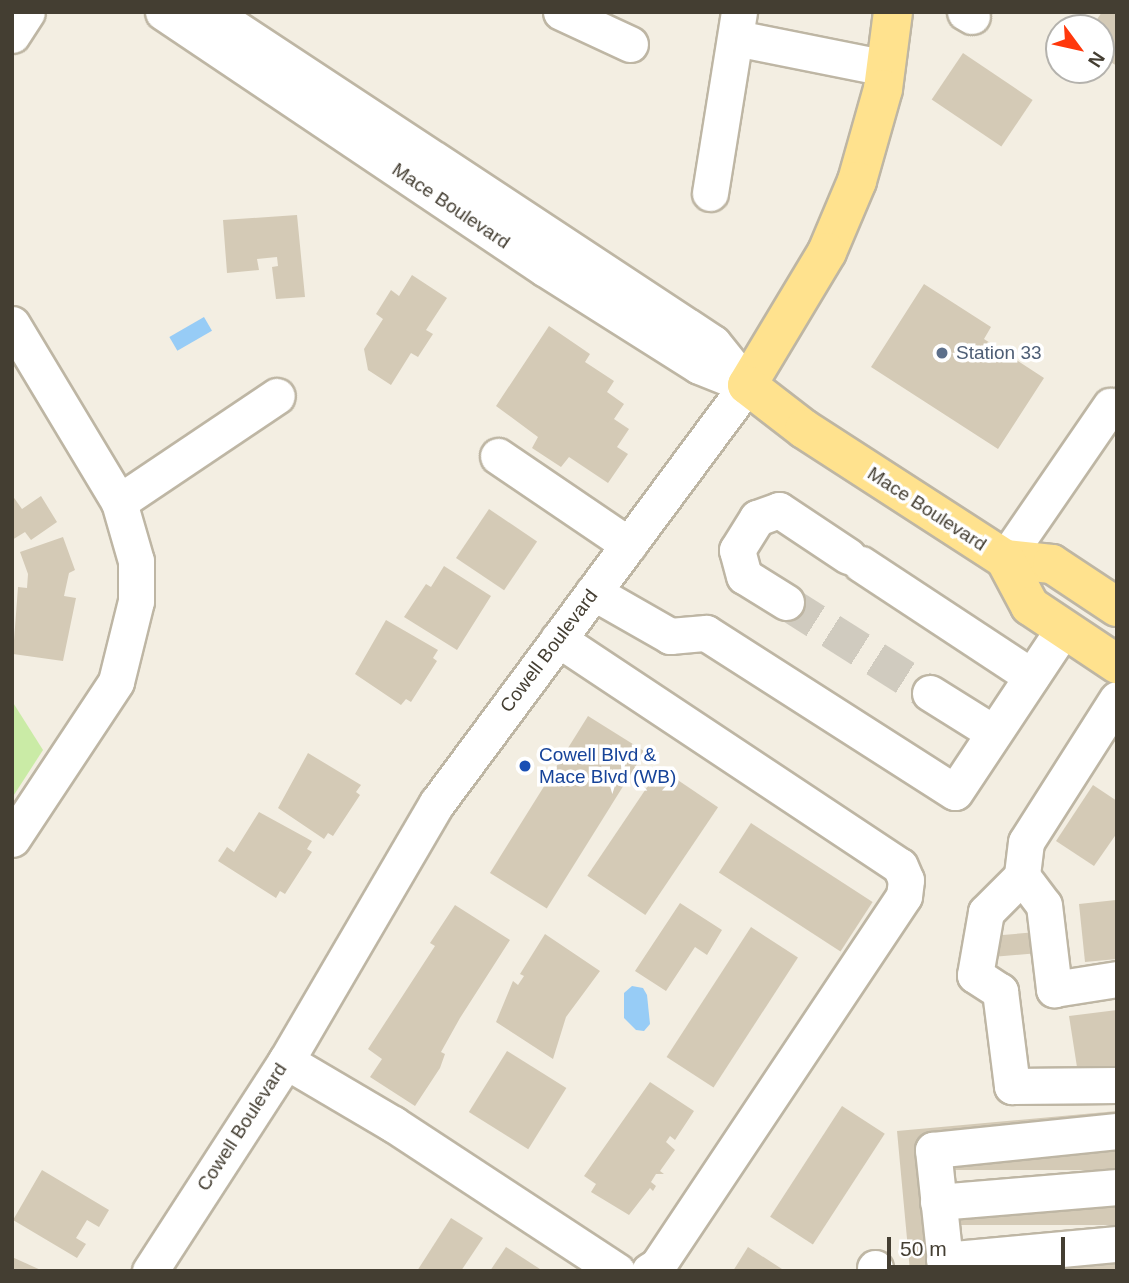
<!DOCTYPE html>
<style>
body{margin:0}
#map{position:relative;width:1129px;height:1283px;overflow:hidden;background:#f3eee2;font-family:Arial,sans-serif}
div>[style]{position:absolute}
.green>*{inset:0;background:#caeba6}
.water>*{inset:0;background:#97ccf6;transform-origin:0 0}
.building>*{inset:0;background:#d4cab6;transform-origin:0 0}
.minor-tunnel>*{height:35px;margin-top:-17.5px;transform-origin:0;background:repeating-linear-gradient(90deg,#d0cbbf 0 35px,transparent 0 53px)}
.roads{filter:drop-shadow(2px 0 #beb6a4) drop-shadow(-2px 0 #beb6a4) drop-shadow(0 2px #beb6a4) drop-shadow(0 -2px #beb6a4)}
.minor>*{height:35px;margin:-17.5px;padding:0 17.5px;transform-origin:17.5px;border-radius:17.5px;background:#fff}
.major>*{height:38px;margin:-19px;padding:0 19px;transform-origin:19px;border-radius:19px;background:#ffe28e}
.dots>*{width:19px;height:19px;translate:-50% -50%;box-sizing:border-box;border:4px solid #fff;border-radius:50%}
span{translate:-50% -50%;white-space:nowrap;text-align:center;line-height:1.15;-webkit-text-stroke:7px #fff;paint-order:stroke}
.street-label{font-size:19px;color:#443e32}
.service-label{font-size:19px;color:#4e5e75}
.left{translate:0 -50%;text-align:left}
.transit-label{font-size:19px;color:#164399}
.frame{position:absolute;inset:0;border:14px solid #443e32;pointer-events:none}
.north{position:absolute;left:1045px;top:14px;width:70px;height:70px;box-sizing:border-box;background:#fff;border:2px solid #b4b2ad;border-radius:50%;rotate:123deg;font-size:19px;font-weight:700;line-height:28px;text-align:center;color:#443e32}
.north::after{content:'';display:block;margin:auto;width:24px;height:32px;background:#ff380c;clip-path:polygon(50% 0,100% 100%,50% 72%,0 100%)}
.scale{position:absolute;left:887px;top:1237px;width:178px;height:32px;box-sizing:border-box;border:4px solid #443e32;border-top:0;padding-left:9px;font-size:21px;line-height:24px;white-space:nowrap;color:#443e32;-webkit-text-stroke:5px #fff;paint-order:stroke}
</style>
<div id="map">
<div class="green">
<div style="clip-path:polygon(12px 701px,43px 750px,12px 798px)"></div>
</div>
<div class="water">
<div style="left:204px;top:317px;width:16px;height:40px;rotate:60deg"></div>
<div style="clip-path:polygon(632px 986px,643px 988px,647px 995px,650px 1024px,644px 1031px,636px 1030px,624px 1018px,624px 993px)"></div>
</div>
<div class="building">
<div style="clip-path:polygon(1102px 12px,1117px 12px,1117px 66px,1101px 56px,1101px 28px,1091px 28px)"></div>
<div style="left:963px;top:53px;width:84px;height:56px;rotate:34deg"></div>
<div style="clip-path:polygon(297px 215px,305px 297px,276px 299px,272px 267px,278px 266px,277px 257px,257px 259px,259px 270px,227px 273px,223px 220px)"></div>
<div style="clip-path:polygon(412px 275px,447px 298px,426px 330px,433px 334px,418px 357px,411px 353px,391px 385px,368px 370px,364px 349px,383px 319px,376px 314px,391px 290px,399px 296px)"></div>
<div style="clip-path:polygon(924px 284px,991px 327px,984px 339px,1044px 378px,998px 449px,871px 367px)"></div>
<div style="clip-path:polygon(549px 326px,590px 354px,585px 362px,614px 381px,607px 392px,624px 404px,614px 419px,629px 429px,617px 447px,628px 454px,608px 483px,569px 457px,561px 467px,532px 448px,538px 437px,496px 406px)"></div>
<div style="clip-path:polygon(12px 495px,22px 509px,41px 496px,57px 522px,31px 540px,25px 532px,12px 540px)"></div>
<div style="left:489px;top:509px;width:58px;height:59px;rotate:34deg"></div>
<div style="clip-path:polygon(63px 537px,75px 570px,69px 573px,64px 596px,76px 598px,63px 661px,13px 654px,18px 587px,27px 588px,28px 574px,20px 552px)"></div>
<div style="clip-path:polygon(444px 566px,491px 596px,457px 650px,404px 617px,426px 584px,431px 587px)"></div>
<div style="clip-path:polygon(386px 620px,438px 650px,433px 658px,437px 661px,411px 702px,406px 699px,401px 705px,355px 674px)"></div>
<div style="left:588px;top:716px;width:67px;height:185px;rotate:32deg"></div>
<div style="clip-path:polygon(308px 753px,361px 785px,356px 792px,360px 795px,333px 836px,328px 833px,324px 839px,278px 808px)"></div>
<div style="left:660px;top:768px;width:70px;height:130px;rotate:34deg"></div>
<div style="clip-path:polygon(1093px 785px,1117px 801px,1117px 833px,1094px 866px,1056px 841px)"></div>
<div style="clip-path:polygon(259px 812px,312px 841px,307px 849px,312px 852px,285px 894px,280px 891px,276px 898px,218px 861px,227px 847px,234px 852px)"></div>
<div style="left:751px;top:823px;width:145px;height:59px;rotate:33deg"></div>
<div style="clip-path:polygon(1116px 900px,1117px 959px,1085px 962px,1079px 904px)"></div>
<div style="clip-path:polygon(680px 903px,722px 930px,707px 955px,695px 947px,666px 991px,635px 971px)"></div>
<div style="clip-path:polygon(455px 905px,510px 940px,460px 1018px,441px 1052px,445px 1054px,440px 1068px,415px 1106px,370px 1077px,382px 1059px,368px 1049px,435px 946px,430px 943px)"></div>
<div style="left:751px;top:927px;width:56px;height:155px;rotate:33deg"></div>
<div style="left:1037px;top:932px;width:21px;height:47px;rotate:85deg"></div>
<div style="clip-path:polygon(545px 934px,600px 971px,566px 1017px,553px 1059px,496px 1022px,513px 981px,518px 985px,524px 976px,520px 974px)"></div>
<div style="clip-path:polygon(1117px 1010px,1117px 1077px,1079px 1080px,1069px 1016px)"></div>
<div style="left:507px;top:1051px;width:70px;height:72px;rotate:32deg"></div>
<div style="clip-path:polygon(650px 1082px,694px 1111px,675px 1140px,670px 1136px,666px 1142px,675px 1150px,660px 1171px,664px 1174px,656px 1174px,651px 1182px,656px 1186px,653px 1191px,650px 1188px,629px 1215px,591px 1192px,596px 1184px,584px 1176px)"></div>
<div style="left:842px;top:1106px;width:51px;height:132px;rotate:33deg"></div>
<div style="clip-path:polygon(1117px 1111px,1117px 1122px,916px 1142px,929px 1271px,910px 1271px,897px 1131px)"></div>
<div style="left:1117px;top:1143px;width:27px;height:167px;rotate:90deg"></div>
<div style="clip-path:polygon(42px 1170px,109px 1210px,99px 1227px,87px 1220px,76px 1238px,86px 1244px,77px 1258px,13px 1220px)"></div>
<div style="left:1117px;top:1201px;width:24px;height:161px;rotate:90deg"></div>
<div style="clip-path:polygon(451px 1218px,483px 1238px,461px 1271px,417px 1271px)"></div>
<div style="clip-path:polygon(506px 1247px,543px 1271px,490px 1271px)"></div>
<div style="clip-path:polygon(748px 1247px,785px 1271px,733px 1271px)"></div>
<div style="clip-path:polygon(1117px 1256px,1117px 1271px,999px 1271px)"></div>
<div style="clip-path:polygon(12px 1257px,43px 1271px,12px 1271px)"></div>
</div>
<div class="minor-tunnel">
<div style="left:786px;top:602px;width:170px;rotate:32.3deg"></div>
</div>
<div class="roads">
<div class="minor">
<div style="left:163px;top:12px;width:459px;rotate:33.9deg"></div>
<div style="left:544px;top:268px;width:183px;rotate:32.3deg"></div>
<div style="left:699px;top:366px;width:52px;rotate:21.6deg"></div>
<div style="left:211px;top:12px;width:601px;rotate:33.4deg"></div>
<div style="left:713px;top:343px;width:51px;rotate:51.3deg"></div>
<div style="left:561px;top:12px;width:76px;rotate:24.9deg"></div>
<div style="left:965px;top:12px;width:8px;rotate:30deg"></div>
<div style="left:12px;top:35px;width:27px;rotate:-57deg"></div>
<div style="left:736px;top:38px;width:153px;rotate:11.3deg"></div>
<div style="left:710px;top:193px;width:183px;rotate:-80.9deg"></div>
<div style="left:12px;top:324px;width:208px;rotate:59deg"></div>
<div style="left:119px;top:502px;width:61px;rotate:73.9deg"></div>
<div style="left:136px;top:561px;width:40px;rotate:90deg"></div>
<div style="left:136px;top:601px;width:83px;rotate:103.9deg"></div>
<div style="left:116px;top:682px;width:188px;rotate:123.5deg"></div>
<div style="left:498px;top:456px;width:158px;rotate:34.2deg"></div>
<div style="left:119px;top:502px;width:190px;rotate:-33.9deg"></div>
<div style="left:1005px;top:559px;width:186px;rotate:-55.5deg"></div>
<div style="left:861px;top:564px;width:204px;rotate:33.4deg"></div>
<div style="left:593px;top:592px;width:89px;rotate:29.7deg"></div>
<div style="left:670px;top:636px;width:36px;rotate:-5deg"></div>
<div style="left:706px;top:633px;width:295px;rotate:32.6deg"></div>
<div style="left:955px;top:792px;width:197px;rotate:-56.4deg"></div>
<div style="left:786px;top:602px;width:49px;rotate:-148.2deg"></div>
<div style="left:744px;top:576px;width:27px;rotate:-105deg"></div>
<div style="left:737px;top:550px;width:38px;rotate:-58deg"></div>
<div style="left:757px;top:518px;width:23px;rotate:-20deg"></div>
<div style="left:779px;top:510px;width:83px;rotate:33.7deg"></div>
<div style="left:558px;top:639px;width:410px;rotate:33.6deg"></div>
<div style="left:900px;top:866px;width:15px;rotate:67deg"></div>
<div style="left:906px;top:880px;width:16px;rotate:97deg"></div>
<div style="left:904px;top:896px;width:445px;rotate:123.7deg"></div>
<div style="left:657px;top:1266px;width:9px;rotate:148deg"></div>
<div style="left:930px;top:693px;width:75px;rotate:32deg"></div>
<div style="left:1117px;top:699px;width:169px;rotate:122.5deg"></div>
<div style="left:1026px;top:842px;width:34px;rotate:97deg"></div>
<div style="left:1022px;top:876px;width:36px;rotate:53deg"></div>
<div style="left:1044px;top:905px;width:85px;rotate:83.2deg"></div>
<div style="left:1054px;top:989px;width:64px;rotate:-9deg"></div>
<div style="left:1022px;top:876px;width:51px;rotate:135deg"></div>
<div style="left:986px;top:912px;width:64px;rotate:99.9deg"></div>
<div style="left:975px;top:975px;width:30px;rotate:33deg"></div>
<div style="left:1000px;top:991px;width:96px;rotate:82.8deg"></div>
<div style="left:1012px;top:1086px;width:105px;rotate:-0.5deg"></div>
<div style="left:286px;top:1061px;width:124px;rotate:30.5deg"></div>
<div style="left:393px;top:1124px;width:268px;rotate:33.3deg"></div>
<div style="left:938px;top:1202px;width:180px;rotate:-4.8deg"></div>
<div style="left:944px;top:1260px;width:174px;rotate:-5.3deg"></div>
<div style="left:875px;top:1268px;width:3px;rotate:90deg"></div>
<div style="left:150px;top:1271px;width:250px;rotate:-57.1deg"></div>
<div style="left:286px;top:1061px;width:299px;rotate:-59.7deg"></div>
<div style="left:437px;top:803px;width:520px;rotate:-53.44deg"></div>
<div style="left:946px;top:1271px;width:122px;rotate:-96.1deg"></div>
<div style="left:933px;top:1150px;width:185px;rotate:-5.9deg"></div>
</div>
<div class="major">
<div style="left:893px;top:12px;width:78px;rotate:97.4deg"></div>
<div style="left:883px;top:89px;width:96px;rotate:105.8deg"></div>
<div style="left:857px;top:181px;width:77px;rotate:112.9deg"></div>
<div style="left:827px;top:252px;width:155px;rotate:121deg"></div>
<div style="left:747px;top:385px;width:72px;rotate:37.7deg"></div>
<div style="left:804px;top:429px;width:239px;rotate:32.9deg"></div>
<div style="left:1005px;top:559px;width:47px;rotate:6.1deg"></div>
<div style="left:1052px;top:564px;width:78px;rotate:33.5deg"></div>
<div style="left:1005px;top:559px;width:53px;rotate:62deg"></div>
<div style="left:1030px;top:606px;width:105px;rotate:33.7deg"></div>
</div>
</div>
<div class="dots">
<div style="left:942px;top:353px;background:#5c6f8a"></div>
<div style="left:525px;top:766px;background:#1a4fb4"></div>
</div>
<div class="street-label">
<span style="left:451px;top:206px;rotate:34deg">Mace Boulevard</span>
<span style="left:927px;top:509px;rotate:33deg">Mace Boulevard</span>
<span style="left:549px;top:651px;rotate:-53deg">Cowell Boulevard</span>
<span style="left:242px;top:1127px;rotate:-57deg">Cowell Boulevard</span>
</div>
<div class="service-label">
<span class="left" style="left:956px;top:353px">Station 33</span>
</div>
<div class="transit-label">
<span class="left" style="left:539px;top:766px">Cowell Blvd &amp;<br>Mace Blvd (WB)</span>
</div>
<div class="frame"></div>
<div class="north">N</div>
<div class="scale">50 m</div>
</div>
